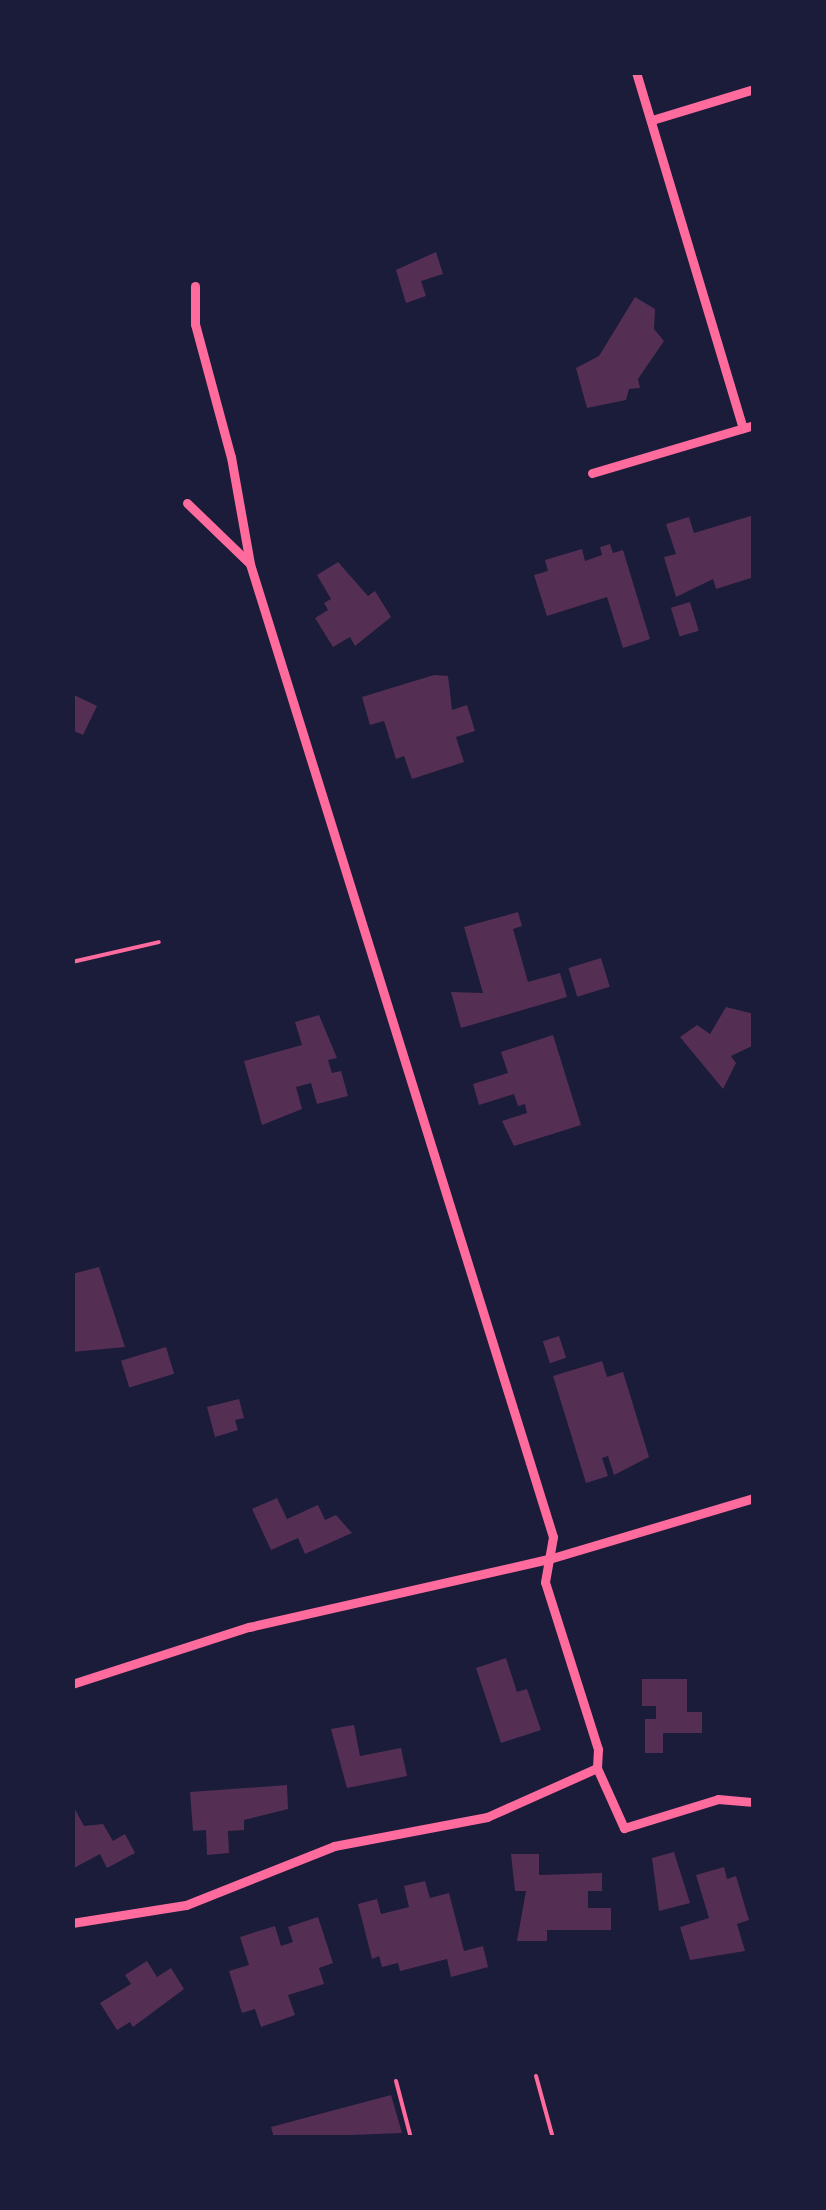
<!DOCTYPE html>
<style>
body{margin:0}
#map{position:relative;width:826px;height:2210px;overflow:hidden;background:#1b1b3a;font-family:"Fira Sans Condensed",sans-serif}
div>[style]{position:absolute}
.building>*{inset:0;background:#542f53;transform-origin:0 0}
.service>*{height:4px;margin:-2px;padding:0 2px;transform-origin:2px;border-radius:2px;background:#ff6b9d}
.minor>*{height:9px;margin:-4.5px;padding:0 4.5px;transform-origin:4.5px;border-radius:4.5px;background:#ff6b9d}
span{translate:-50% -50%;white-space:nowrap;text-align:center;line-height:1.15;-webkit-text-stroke:8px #1b1b3a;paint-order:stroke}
.frame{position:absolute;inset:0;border:75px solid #1b1b3a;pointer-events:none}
</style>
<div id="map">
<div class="building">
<div style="clip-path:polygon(436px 252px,443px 274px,421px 281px,426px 296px,406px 303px,396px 270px)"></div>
<div style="clip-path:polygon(635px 297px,655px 309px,654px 329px,664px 341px,638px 379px,640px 388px,629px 389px,626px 400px,587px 408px,576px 368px,599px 356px)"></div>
<div style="clip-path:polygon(754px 515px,754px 577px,716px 589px,713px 579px,676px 597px,664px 557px,676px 554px,666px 524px,689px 517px,694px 533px)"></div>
<div style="clip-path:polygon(610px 544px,613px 553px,623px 550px,650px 639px,623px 648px,607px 597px,547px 616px,534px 575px,548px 571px,545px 560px,582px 549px,585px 561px,602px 555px,600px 547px)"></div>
<div style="clip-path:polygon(338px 562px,368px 596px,375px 591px,391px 617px,355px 646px,350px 637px,333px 647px,315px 618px,328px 610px,324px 603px,331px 599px,317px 575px)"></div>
<div style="left:690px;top:602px;width:30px;height:20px;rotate:73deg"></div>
<div style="clip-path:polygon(434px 675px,448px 676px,452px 710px,467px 705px,475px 731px,456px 737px,464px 762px,412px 779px,404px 756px,396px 759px,384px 721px,370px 725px,362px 697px)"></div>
<div style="clip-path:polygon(72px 694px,97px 706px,83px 735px,72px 730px)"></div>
<div style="clip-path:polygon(518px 912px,522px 926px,513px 929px,528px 982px,560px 973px,567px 997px,461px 1028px,451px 992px,483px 993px,464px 927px)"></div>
<div style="left:601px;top:958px;width:30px;height:34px;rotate:73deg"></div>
<div style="clip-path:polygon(726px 1007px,754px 1014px,754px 1045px,731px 1056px,736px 1063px,723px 1089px,680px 1037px,697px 1025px,710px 1034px)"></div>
<div style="clip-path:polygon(319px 1015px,337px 1058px,328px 1060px,332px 1073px,341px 1071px,348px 1096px,317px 1104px,311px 1083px,296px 1087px,302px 1109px,262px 1125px,244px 1061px,302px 1045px,295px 1022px)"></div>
<div style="clip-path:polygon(553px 1035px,581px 1125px,514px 1146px,502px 1121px,527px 1113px,525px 1104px,518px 1106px,514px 1094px,479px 1105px,473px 1084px,508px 1073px,501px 1052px)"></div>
<div style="clip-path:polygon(99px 1267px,125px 1347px,72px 1352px,72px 1274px)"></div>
<div style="left:559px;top:1336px;width:23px;height:17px;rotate:72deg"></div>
<div style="left:166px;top:1347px;width:28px;height:47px;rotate:73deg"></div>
<div style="clip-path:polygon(602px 1361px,607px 1377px,623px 1372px,649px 1457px,614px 1475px,608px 1456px,602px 1458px,608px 1476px,586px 1483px,553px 1376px)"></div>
<div style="clip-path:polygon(239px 1399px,244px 1418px,235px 1420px,238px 1430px,215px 1437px,207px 1407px)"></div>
<div style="clip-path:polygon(277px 1498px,287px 1519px,318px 1505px,325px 1520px,336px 1515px,352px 1533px,305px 1554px,298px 1538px,271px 1550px,252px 1509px)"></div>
<div style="clip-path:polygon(506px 1658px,517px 1692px,527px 1689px,541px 1730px,501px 1743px,476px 1668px)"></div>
<div style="clip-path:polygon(642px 1679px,687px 1679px,687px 1712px,702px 1712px,702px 1733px,663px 1733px,663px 1753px,645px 1753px,645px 1719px,656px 1719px,656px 1706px,642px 1706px)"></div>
<div style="clip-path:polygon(354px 1725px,360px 1756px,401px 1748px,407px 1776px,347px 1788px,331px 1729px)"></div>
<div style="clip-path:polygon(287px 1785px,288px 1809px,244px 1820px,244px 1830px,228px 1831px,229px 1853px,207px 1855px,206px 1830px,193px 1831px,190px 1792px)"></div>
<div style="clip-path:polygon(72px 1804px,84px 1826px,103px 1824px,113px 1841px,125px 1834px,135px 1853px,107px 1868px,100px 1854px,72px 1869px)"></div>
<div style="clip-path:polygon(674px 1852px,690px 1903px,659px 1911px,652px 1858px)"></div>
<div style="clip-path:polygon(511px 1854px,539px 1854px,539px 1875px,602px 1873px,602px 1891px,588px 1891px,588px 1908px,611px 1908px,611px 1930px,547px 1930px,547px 1941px,517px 1941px,526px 1891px,515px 1891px)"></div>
<div style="clip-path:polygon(724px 1867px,727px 1879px,736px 1876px,749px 1920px,737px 1924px,745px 1951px,690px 1960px,680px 1927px,709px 1918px,696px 1875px)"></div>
<div style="clip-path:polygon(425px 1881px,430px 1898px,449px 1893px,464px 1951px,483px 1946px,488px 1967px,451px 1977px,447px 1959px,400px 1971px,398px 1963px,382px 1967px,379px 1956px,372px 1959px,358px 1904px,377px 1899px,381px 1914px,409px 1907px,404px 1886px)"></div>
<div style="clip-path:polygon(318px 1917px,333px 1963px,319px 1968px,324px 1984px,288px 1995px,295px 2015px,261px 2027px,255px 2009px,242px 2013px,229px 1971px,249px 1965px,240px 1937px,275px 1926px,281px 1946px,293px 1942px,288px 1927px)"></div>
<div style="clip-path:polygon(147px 1961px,157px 1977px,171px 1968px,184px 1989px,133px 2027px,130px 2022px,117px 2030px,100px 2003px,131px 1984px,125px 1975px)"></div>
<div style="clip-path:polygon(391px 2095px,402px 2133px,274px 2138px,271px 2127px)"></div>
</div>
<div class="service">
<div style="left:72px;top:962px;width:89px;rotate:-12.9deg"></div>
<div style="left:536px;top:2076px;width:64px;rotate:74.7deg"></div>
<div style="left:396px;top:2081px;width:59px;rotate:75.3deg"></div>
</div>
<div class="minor">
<div style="left:636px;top:72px;width:372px;rotate:73.3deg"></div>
<div style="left:652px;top:120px;width:107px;rotate:-16.9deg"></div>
<div style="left:195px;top:286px;width:38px;rotate:90deg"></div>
<div style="left:195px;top:324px;width:138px;rotate:74.9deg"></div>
<div style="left:231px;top:457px;width:109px;rotate:79.9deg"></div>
<div style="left:250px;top:564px;width:1019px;rotate:72.7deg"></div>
<div style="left:553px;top:1537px;width:46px;rotate:100.1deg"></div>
<div style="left:545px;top:1582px;width:175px;rotate:72.4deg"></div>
<div style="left:598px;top:1749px;width:19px;rotate:93deg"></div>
<div style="left:592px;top:473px;width:169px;rotate:-16.5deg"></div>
<div style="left:187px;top:503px;width:85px;rotate:44deg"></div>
<div style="left:72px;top:1684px;width:186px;rotate:-17.9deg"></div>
<div style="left:249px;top:1627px;width:308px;rotate:-12.8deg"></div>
<div style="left:549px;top:1559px;width:214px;rotate:-16.6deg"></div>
<div style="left:597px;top:1768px;width:66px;rotate:65.8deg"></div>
<div style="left:624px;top:1828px;width:98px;rotate:-17.1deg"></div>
<div style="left:718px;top:1799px;width:36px;rotate:5deg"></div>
<div style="left:72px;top:1923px;width:115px;rotate:-9deg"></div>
<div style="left:186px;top:1905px;width:159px;rotate:-21.7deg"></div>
<div style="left:334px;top:1846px;width:156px;rotate:-10.7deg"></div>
<div style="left:487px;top:1817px;width:120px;rotate:-24deg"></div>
</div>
<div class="frame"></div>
</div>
